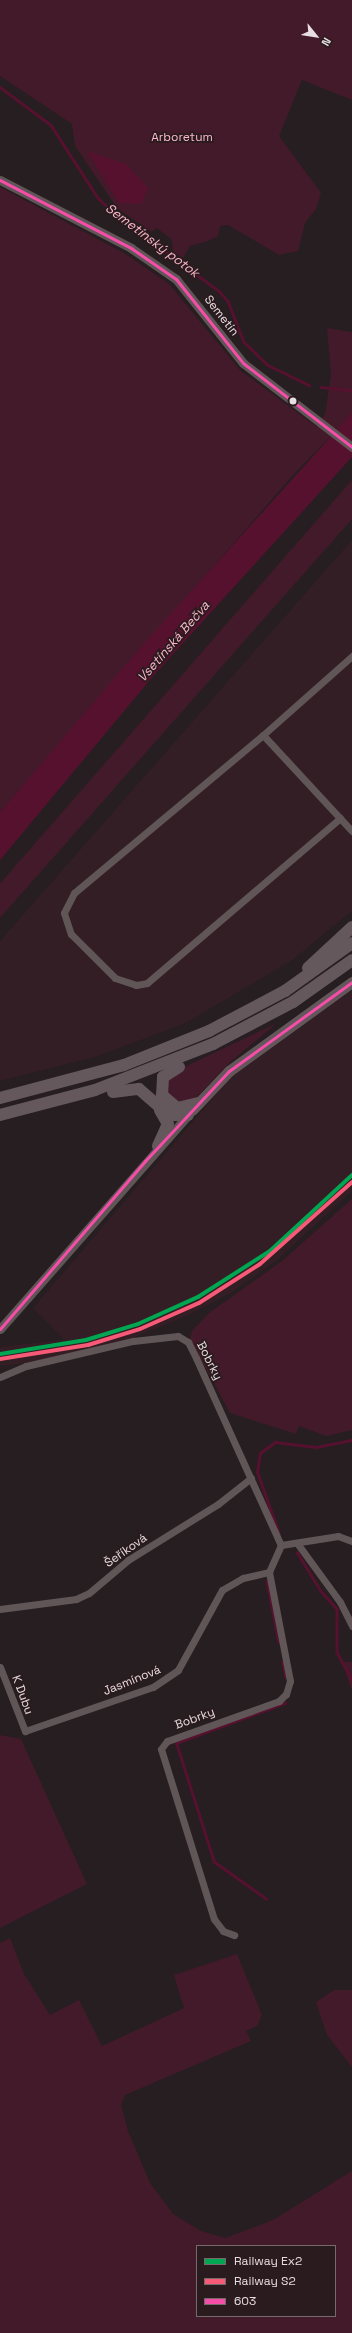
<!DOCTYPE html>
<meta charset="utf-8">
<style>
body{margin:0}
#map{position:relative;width:352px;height:2333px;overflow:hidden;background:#261e20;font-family:"Space Grotesk",sans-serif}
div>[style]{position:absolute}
.built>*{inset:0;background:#321e24}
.green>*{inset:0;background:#431a29}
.water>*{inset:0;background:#56112f}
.stream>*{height:2.5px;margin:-1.25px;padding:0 1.25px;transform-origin:1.25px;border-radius:1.25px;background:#56112f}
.minor>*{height:7px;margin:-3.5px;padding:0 3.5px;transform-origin:3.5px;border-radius:3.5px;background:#605557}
.tertiary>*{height:9px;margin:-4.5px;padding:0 4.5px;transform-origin:4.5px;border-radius:4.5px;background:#605557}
.secondary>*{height:11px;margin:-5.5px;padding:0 5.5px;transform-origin:5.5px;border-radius:5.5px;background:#63575b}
.trunk>*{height:12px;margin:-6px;padding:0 6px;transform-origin:6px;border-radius:6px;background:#64585c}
.bus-1>*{height:3px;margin:-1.5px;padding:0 1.5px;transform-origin:1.5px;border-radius:1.5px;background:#f54da8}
.rail-1>*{height:4px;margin:-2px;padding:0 2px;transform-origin:2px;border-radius:2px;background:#00a651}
.rail-2>*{height:4px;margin:-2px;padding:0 2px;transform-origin:2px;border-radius:2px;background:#f75a77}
.dots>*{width:11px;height:11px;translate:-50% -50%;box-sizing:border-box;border:2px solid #2a1b1f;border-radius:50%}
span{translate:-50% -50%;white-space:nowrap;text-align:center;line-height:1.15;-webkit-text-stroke:3.5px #2a1b1f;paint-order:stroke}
.park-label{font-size:12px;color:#fdb8cc}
.street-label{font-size:12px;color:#e8dde0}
.water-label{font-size:13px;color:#fcb6ca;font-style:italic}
.legend{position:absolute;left:196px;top:2245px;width:140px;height:72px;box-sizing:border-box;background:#2a1b1f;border:1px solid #76696c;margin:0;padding:5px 7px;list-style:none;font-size:12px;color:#e8dde0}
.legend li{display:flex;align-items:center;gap:8px;height:20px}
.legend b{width:20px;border:1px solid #76696c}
.north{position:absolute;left:296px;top:16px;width:40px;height:40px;-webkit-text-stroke:3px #2a1b1f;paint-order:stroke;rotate:120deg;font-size:11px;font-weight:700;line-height:16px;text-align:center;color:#e8dde0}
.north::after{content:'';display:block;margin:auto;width:14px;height:18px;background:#e8dde0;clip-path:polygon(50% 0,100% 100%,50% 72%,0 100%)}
</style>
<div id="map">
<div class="built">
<div style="clip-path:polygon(352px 540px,352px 911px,291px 961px,184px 1024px,95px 1057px,0 1081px,0 941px)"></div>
<div style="clip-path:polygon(352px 990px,352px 1191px,276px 1261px,231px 1293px,187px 1316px,120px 1343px,40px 1362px,0 1366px,0 1347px,64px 1339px,33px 1308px,230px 1078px)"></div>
</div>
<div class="green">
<div style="clip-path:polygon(0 0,352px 0,352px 100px,302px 80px,279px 136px,321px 193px,316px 209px,305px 223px,298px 251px,279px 255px,228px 225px,220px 226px,218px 236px,208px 241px,190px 246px,183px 258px,173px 252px,172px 240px,157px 228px,151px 232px,117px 208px,75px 146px,72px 124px,0 76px)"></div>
<div style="clip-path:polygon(0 187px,124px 253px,169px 284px,241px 371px,317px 427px,325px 414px,331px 375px,327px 328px,352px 332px,352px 414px,293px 475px,0 812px)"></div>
<div style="clip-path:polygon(352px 480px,352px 519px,0 918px,0 884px,4px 879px)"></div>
<div style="clip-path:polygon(277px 1023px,229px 1063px,193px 1101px,171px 1101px,165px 1085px,178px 1070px)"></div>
<div style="clip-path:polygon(352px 1199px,352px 1430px,326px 1436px,299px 1426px,296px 1434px,230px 1413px,190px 1339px,192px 1331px,209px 1313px,282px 1261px)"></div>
<div style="clip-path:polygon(342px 1662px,352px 1662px,352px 1691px)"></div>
<div style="clip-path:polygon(0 1735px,21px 1739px,87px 1884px,0 1928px)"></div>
<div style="clip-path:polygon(evenodd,10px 1938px,24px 1974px,50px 2015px,79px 2000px,102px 2046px,184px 2008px,174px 1975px,237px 1954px,262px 2015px,257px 2026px,246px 2031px,251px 2041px,125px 2095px,121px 2105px,128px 2131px,150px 2183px,173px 2214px,201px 2231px,225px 2238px,273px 2220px,352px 2171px,352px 2333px,0 2333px,0 1943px,10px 1938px,197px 2246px,335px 2246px,335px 2316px,197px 2316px,197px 2246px)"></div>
<div style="clip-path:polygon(334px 1990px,352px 1990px,352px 2067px,327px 2035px,316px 2002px)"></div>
</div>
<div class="water">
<div style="clip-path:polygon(87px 151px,126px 164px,148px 188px,141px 204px,119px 203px)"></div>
<div style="clip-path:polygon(352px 413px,352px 457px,154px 675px,0 860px,0 812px,148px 639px)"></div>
</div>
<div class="stream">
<div style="left:0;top:87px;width:64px;rotate:36.7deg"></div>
<div style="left:51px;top:125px;width:87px;rotate:57.2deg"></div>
<div style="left:98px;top:198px;width:26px;rotate:43deg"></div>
<div style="left:117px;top:216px;width:127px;rotate:36.3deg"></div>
<div style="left:219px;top:291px;width:13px;rotate:48deg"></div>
<div style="left:228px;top:301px;width:44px;rotate:68.7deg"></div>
<div style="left:244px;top:342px;width:33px;rotate:44deg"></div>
<div style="left:268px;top:365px;width:46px;rotate:26deg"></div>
<div style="left:321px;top:387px;width:31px;rotate:6deg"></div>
<div style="left:279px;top:1534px;width:66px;rotate:-109.5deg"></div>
<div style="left:257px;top:1472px;width:19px;rotate:-81deg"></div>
<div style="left:260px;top:1453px;width:19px;rotate:-36deg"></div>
<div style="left:275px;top:1442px;width:41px;rotate:7deg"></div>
<div style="left:316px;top:1447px;width:37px;rotate:-11deg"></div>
<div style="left:297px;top:1552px;width:46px;rotate:58.4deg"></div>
<div style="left:321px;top:1591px;width:24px;rotate:48deg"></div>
<div style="left:337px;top:1609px;width:43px;rotate:90deg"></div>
<div style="left:337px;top:1652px;width:32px;rotate:62deg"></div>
<div style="left:267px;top:1581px;width:62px;rotate:78.9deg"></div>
<div style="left:283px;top:1662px;width:15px;rotate:79deg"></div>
<div style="left:266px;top:1899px;width:64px;rotate:-144.6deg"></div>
<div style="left:214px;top:1862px;width:125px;rotate:-107.7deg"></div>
<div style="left:176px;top:1743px;width:116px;rotate:-20.2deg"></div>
</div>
<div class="minor">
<div style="left:352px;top:656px;width:119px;rotate:138.4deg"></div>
<div style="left:263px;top:735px;width:131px;rotate:47.2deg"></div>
<div style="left:263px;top:735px;width:246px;rotate:140.1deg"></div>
<div style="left:74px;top:893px;width:22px;rotate:117deg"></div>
<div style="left:64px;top:913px;width:22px;rotate:72deg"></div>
<div style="left:71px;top:934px;width:62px;rotate:45deg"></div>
<div style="left:115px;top:978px;width:22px;rotate:18deg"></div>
<div style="left:136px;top:985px;width:11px;rotate:-10deg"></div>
<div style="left:147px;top:983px;width:254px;rotate:-40.5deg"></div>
<div style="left:0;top:1377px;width:28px;rotate:-23deg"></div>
<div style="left:26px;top:1366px;width:110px;rotate:-13.2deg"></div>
<div style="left:133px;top:1341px;width:45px;rotate:-6.3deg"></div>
<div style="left:178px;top:1336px;width:12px;rotate:31deg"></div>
<div style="left:188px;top:1342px;width:18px;rotate:63deg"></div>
<div style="left:196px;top:1358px;width:205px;rotate:65.6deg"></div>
<div style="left:281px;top:1545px;width:30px;rotate:114deg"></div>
<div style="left:269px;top:1572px;width:111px;rotate:79.1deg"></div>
<div style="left:290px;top:1681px;width:14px;rotate:107deg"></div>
<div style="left:286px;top:1694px;width:10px;rotate:135deg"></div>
<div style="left:279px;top:1701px;width:119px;rotate:160.3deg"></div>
<div style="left:167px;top:1741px;width:10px;rotate:127deg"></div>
<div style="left:161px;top:1749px;width:178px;rotate:72.7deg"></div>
<div style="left:214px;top:1919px;width:15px;rotate:53deg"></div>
<div style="left:223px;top:1931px;width:12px;rotate:20deg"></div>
<div style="left:297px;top:1543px;width:73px;rotate:53.9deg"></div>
<div style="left:340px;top:1602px;width:27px;rotate:63deg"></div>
<div style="left:281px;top:1545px;width:58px;rotate:-9deg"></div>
<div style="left:338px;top:1536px;width:15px;rotate:20deg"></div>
<div style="left:0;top:1609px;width:77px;rotate:-7.5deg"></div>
<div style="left:76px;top:1599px;width:14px;rotate:-25deg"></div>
<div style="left:89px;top:1593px;width:51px;rotate:-40.2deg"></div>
<div style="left:128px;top:1560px;width:106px;rotate:-31.9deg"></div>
<div style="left:218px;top:1504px;width:42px;rotate:-38.2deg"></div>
<div style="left:0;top:1667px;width:69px;rotate:68.7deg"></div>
<div style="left:25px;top:1731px;width:135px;rotate:-19deg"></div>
<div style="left:153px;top:1687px;width:30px;rotate:-34deg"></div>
<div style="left:178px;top:1670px;width:91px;rotate:-61.2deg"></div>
<div style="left:222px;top:1590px;width:24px;rotate:-30deg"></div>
<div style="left:243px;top:1578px;width:27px;rotate:-13deg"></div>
</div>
<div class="tertiary">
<div style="left:0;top:180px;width:148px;rotate:27.4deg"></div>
<div style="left:131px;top:248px;width:55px;rotate:34.6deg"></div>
<div style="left:176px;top:279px;width:107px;rotate:51.4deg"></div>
<div style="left:243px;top:363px;width:138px;rotate:37.6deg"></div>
<div style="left:0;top:1329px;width:285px;rotate:-48.7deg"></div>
</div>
<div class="secondary">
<div style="left:192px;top:1110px;width:54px;rotate:-46.5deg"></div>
<div style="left:229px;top:1071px;width:152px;rotate:-35.9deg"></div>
</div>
<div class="trunk">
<div style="left:308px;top:968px;width:60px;rotate:-43deg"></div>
<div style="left:179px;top:1067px;width:19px;rotate:148deg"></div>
<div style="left:163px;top:1077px;width:18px;rotate:93deg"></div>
<div style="left:162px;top:1095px;width:20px;rotate:41deg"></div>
<div style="left:177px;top:1108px;width:22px;rotate:-13deg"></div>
<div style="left:113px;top:1092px;width:26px;rotate:-7deg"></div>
<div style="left:139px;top:1089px;width:40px;rotate:41deg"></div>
<div style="left:169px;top:1115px;width:19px"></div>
<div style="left:0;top:1098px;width:128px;rotate:-14.9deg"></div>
<div style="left:124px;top:1065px;width:92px;rotate:-21.8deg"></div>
<div style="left:209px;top:1031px;width:86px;rotate:-27.8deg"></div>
<div style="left:285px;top:991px;width:82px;rotate:-35.6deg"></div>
<div style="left:0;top:1115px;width:98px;rotate:-14.7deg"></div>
<div style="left:95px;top:1090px;width:127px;rotate:-21.3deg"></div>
<div style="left:213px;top:1044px;width:90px;rotate:-27.7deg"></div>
<div style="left:293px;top:1002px;width:72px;rotate:-35.4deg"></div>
<div style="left:158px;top:1146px;width:24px;rotate:-66deg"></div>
<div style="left:168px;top:1124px;width:16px;rotate:-120deg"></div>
</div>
<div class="bus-1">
<div style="left:0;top:180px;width:148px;rotate:27.4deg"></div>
<div style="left:131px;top:248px;width:55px;rotate:34.6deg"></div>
<div style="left:176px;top:279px;width:107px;rotate:51.4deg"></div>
<div style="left:243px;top:363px;width:138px;rotate:37.6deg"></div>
<div style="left:0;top:1329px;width:222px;rotate:-49.2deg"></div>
<div style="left:145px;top:1161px;width:123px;rotate:-47deg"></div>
<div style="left:229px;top:1071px;width:152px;rotate:-35.9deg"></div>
</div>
<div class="rail-1">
<div style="left:0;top:1354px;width:87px;rotate:-9.2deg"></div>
<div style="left:86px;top:1340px;width:54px;rotate:-17.1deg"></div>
<div style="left:138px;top:1324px;width:66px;rotate:-24.2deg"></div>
<div style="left:198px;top:1297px;width:85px;rotate:-32.6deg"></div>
<div style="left:270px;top:1251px;width:112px;rotate:-42.8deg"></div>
</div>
<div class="rail-2">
<div style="left:0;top:1359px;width:89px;rotate:-9deg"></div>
<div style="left:88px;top:1345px;width:54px;rotate:-17.1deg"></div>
<div style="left:140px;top:1329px;width:64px;rotate:-23.8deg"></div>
<div style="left:199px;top:1303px;width:72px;rotate:-32.6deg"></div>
<div style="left:260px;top:1264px;width:123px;rotate:-41.7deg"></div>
</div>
<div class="dots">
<div style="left:293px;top:401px;background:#e8dde0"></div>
</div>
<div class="park-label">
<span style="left:182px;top:138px">Arboretum</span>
</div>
<div class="street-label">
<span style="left:221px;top:316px;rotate:52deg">Semetín</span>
<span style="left:209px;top:1361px;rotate:63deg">Bobrky</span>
<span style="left:126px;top:1551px;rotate:-35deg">Šeříková</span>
<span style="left:132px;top:1681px;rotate:-22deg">Jasmínová</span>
<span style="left:22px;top:1695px;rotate:70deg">K Dubu</span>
<span style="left:195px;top:1719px;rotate:-20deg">Bobrky</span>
</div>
<div class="water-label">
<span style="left:152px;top:241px;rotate:37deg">Semetínský potok</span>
<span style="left:174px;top:642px;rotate:-49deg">Vsetínská Bečva</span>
</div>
<ul class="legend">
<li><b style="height:5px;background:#00a651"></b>Railway Ex2</li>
<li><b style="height:5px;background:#f75a77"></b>Railway S2</li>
<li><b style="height:5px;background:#f54da8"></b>603</li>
</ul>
<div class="north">N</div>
</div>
